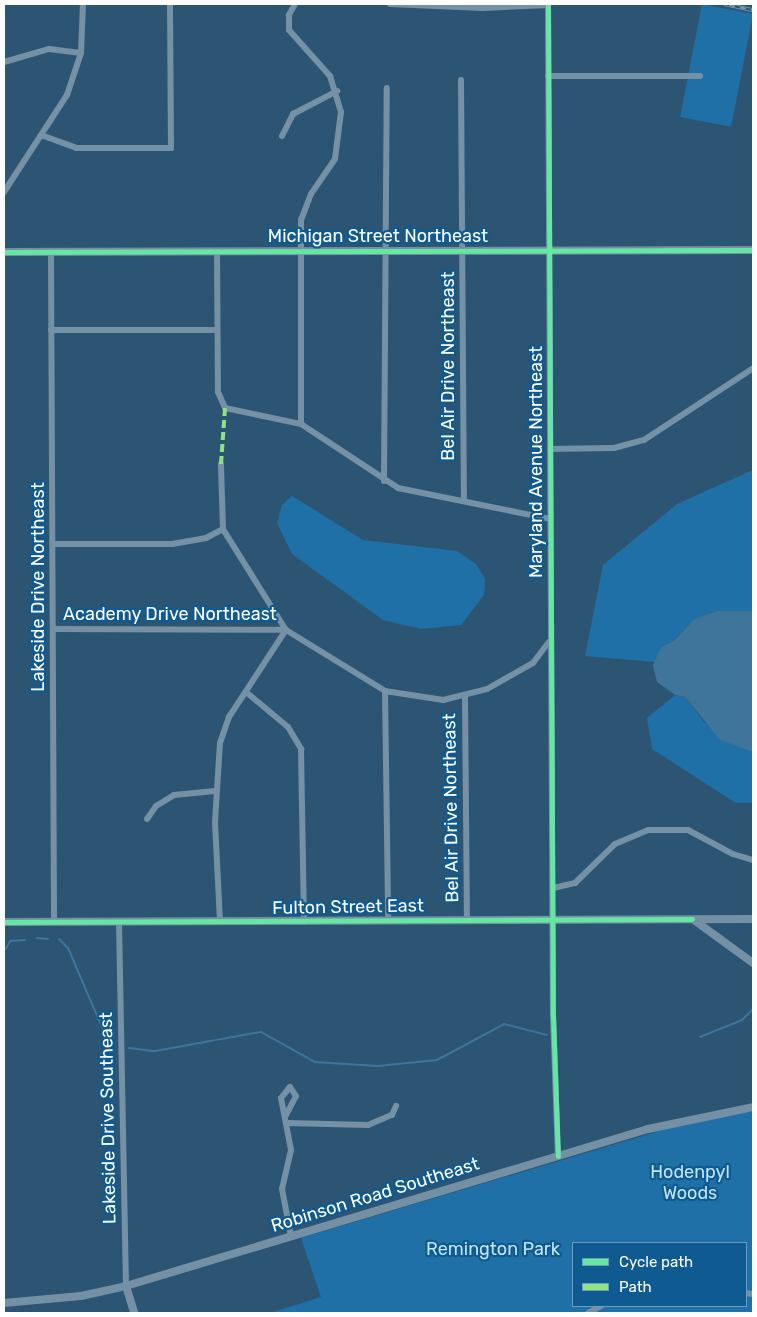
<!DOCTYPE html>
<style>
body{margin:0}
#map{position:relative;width:757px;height:1317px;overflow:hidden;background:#2c5573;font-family:Rubik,sans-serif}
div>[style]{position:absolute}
.green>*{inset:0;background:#1f70a6;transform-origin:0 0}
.water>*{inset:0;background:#3f749b}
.stream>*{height:2px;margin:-1px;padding:0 1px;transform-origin:1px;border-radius:1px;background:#3f749b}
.minor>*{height:6px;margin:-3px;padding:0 3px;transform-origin:3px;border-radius:3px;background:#7491a6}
.major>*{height:8px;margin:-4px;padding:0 4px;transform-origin:4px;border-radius:4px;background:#7390a5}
.rail>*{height:4px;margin-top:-2px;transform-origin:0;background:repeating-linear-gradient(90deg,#0f5a90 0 5.5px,#7791a6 0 11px);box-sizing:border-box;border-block:1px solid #7791a6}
.quiet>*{height:4px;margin-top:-2px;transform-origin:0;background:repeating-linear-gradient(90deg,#91e382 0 8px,transparent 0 12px)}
.cycleway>*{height:5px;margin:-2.5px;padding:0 2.5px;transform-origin:2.5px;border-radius:2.5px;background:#66e7a1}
span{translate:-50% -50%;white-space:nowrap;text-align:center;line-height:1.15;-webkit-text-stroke:4.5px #0f5a90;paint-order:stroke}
.street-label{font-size:18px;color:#fff}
.park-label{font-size:18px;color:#c0e5fe}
.frame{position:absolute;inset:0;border:5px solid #fff;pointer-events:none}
.legend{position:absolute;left:572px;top:1242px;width:175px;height:65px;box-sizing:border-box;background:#0f5a90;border:1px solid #6f9cbc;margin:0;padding:6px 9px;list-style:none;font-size:15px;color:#fff}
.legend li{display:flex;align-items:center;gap:10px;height:25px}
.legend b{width:25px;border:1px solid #6f9cbc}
</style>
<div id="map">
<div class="green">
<div style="left:702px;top:4px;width:52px;height:115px;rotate:11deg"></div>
<div style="clip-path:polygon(753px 470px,753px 611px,717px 611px,694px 619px,675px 640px,661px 647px,655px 662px,585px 656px,603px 565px,677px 504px)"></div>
<div style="clip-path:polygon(292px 496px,363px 540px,457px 551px,476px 564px,485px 579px,484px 595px,461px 625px,421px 629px,383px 620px,292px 554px,277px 523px,282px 505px)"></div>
<div style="clip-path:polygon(675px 695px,685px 697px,704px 722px,753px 752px,753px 803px,736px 803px,652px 749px,647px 718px)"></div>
<div style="clip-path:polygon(evenodd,753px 1111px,753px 1313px,270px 1313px,321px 1297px,301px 1238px,693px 1121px,753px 1111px,573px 1243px,746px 1243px,746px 1306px,573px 1306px,573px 1243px)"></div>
</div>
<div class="water">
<div style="clip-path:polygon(717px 611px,753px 611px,753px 752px,720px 740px,685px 697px,675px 695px,657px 682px,655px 674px,653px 665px,661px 647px,675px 640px,694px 619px)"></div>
</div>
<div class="stream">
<div style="left:37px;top:938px;width:11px;rotate:5deg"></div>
<div style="left:59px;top:939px;width:13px;rotate:45deg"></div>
<div style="left:68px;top:948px;width:99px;rotate:66.8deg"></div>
<div style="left:4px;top:952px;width:13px;rotate:-61deg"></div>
<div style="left:10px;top:941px;width:15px;rotate:-4deg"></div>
<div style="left:700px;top:1037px;width:45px;rotate:-22deg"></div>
<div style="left:742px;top:1020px;width:16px;rotate:-45deg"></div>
<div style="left:129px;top:1048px;width:26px;rotate:7deg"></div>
<div style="left:155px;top:1051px;width:108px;rotate:-10.2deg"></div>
<div style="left:261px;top:1032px;width:62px;rotate:29.1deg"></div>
<div style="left:315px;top:1062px;width:63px;rotate:3.6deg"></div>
<div style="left:378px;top:1066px;width:59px;rotate:-5.8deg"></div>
<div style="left:437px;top:1060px;width:76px;rotate:-28.2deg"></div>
<div style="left:504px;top:1024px;width:44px;rotate:14.3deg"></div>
</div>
<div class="minor">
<div style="left:295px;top:4px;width:13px;rotate:119deg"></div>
<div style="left:289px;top:15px;width:15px;rotate:90deg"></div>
<div style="left:289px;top:30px;width:62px;rotate:48.3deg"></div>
<div style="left:330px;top:76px;width:38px;rotate:73deg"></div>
<div style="left:341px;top:112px;width:47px;rotate:97.3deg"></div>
<div style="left:335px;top:159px;width:42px;rotate:124.4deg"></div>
<div style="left:311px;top:194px;width:28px;rotate:111deg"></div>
<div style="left:301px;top:220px;width:204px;rotate:90deg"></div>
<div style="left:390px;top:4px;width:93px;rotate:2.5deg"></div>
<div style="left:483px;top:8px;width:65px;rotate:-2.6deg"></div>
<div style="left:548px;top:4px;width:1011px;rotate:89.72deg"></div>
<div style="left:553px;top:1015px;width:141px;rotate:88deg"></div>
<div style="left:4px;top:62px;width:47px;rotate:-16.1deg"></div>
<div style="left:49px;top:49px;width:32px;rotate:7deg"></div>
<div style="left:548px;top:76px;width:152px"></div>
<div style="left:461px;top:80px;width:421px;rotate:89.6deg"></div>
<div style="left:41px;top:135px;width:37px;rotate:20deg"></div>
<div style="left:76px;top:148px;width:95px"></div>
<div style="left:171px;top:148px;width:144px;rotate:-90.4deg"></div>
<div style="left:282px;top:136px;width:25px;rotate:-63deg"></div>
<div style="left:293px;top:114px;width:50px;rotate:-27.6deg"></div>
<div style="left:4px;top:192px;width:116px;rotate:-57deg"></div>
<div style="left:67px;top:95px;width:44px;rotate:-71.6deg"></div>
<div style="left:81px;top:53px;width:49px;rotate:-87.7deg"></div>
<div style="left:217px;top:251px;width:141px;rotate:89.6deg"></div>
<div style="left:218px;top:392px;width:17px;rotate:66deg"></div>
<div style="left:225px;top:408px;width:78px;rotate:11.9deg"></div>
<div style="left:301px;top:424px;width:116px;rotate:33.4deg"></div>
<div style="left:398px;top:488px;width:155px;rotate:11.5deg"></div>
<div style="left:51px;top:252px;width:670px;rotate:89.74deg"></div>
<div style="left:51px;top:330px;width:166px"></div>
<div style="left:550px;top:449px;width:64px;rotate:-0.9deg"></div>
<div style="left:614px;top:448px;width:31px;rotate:-15deg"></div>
<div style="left:644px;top:440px;width:131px;rotate:-33.4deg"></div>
<div style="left:384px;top:481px;width:393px;rotate:-89.6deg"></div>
<div style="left:53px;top:544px;width:119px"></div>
<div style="left:172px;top:544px;width:35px;rotate:-10deg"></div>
<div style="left:206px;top:538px;width:19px;rotate:-28deg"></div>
<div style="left:53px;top:629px;width:233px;rotate:0.2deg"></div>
<div style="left:286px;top:630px;width:116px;rotate:31.6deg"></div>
<div style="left:385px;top:691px;width:59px;rotate:8.8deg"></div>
<div style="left:443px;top:700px;width:45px;rotate:-14deg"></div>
<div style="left:487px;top:689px;width:53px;rotate:-29.5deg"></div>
<div style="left:533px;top:663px;width:26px;rotate:-53deg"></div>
<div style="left:385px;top:691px;width:229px;rotate:89.2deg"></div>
<div style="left:246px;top:692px;width:55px;rotate:39.8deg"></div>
<div style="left:288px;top:727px;width:26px;rotate:59deg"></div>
<div style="left:301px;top:749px;width:173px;rotate:89deg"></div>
<div style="left:465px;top:697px;width:222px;rotate:89.5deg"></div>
<div style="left:147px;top:819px;width:16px;rotate:-55deg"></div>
<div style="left:156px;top:806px;width:21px;rotate:-31deg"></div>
<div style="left:174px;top:795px;width:41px;rotate:-5.6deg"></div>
<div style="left:553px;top:888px;width:23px;rotate:-13deg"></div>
<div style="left:575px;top:883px;width:56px;rotate:-44.3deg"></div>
<div style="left:615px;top:844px;width:36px;rotate:-23deg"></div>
<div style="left:648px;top:830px;width:40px"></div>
<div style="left:688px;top:830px;width:51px;rotate:28.1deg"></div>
<div style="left:733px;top:854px;width:21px;rotate:17deg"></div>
<div style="left:220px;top:921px;width:99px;rotate:-92.9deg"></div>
<div style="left:215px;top:822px;width:79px;rotate:-86.4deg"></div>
<div style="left:220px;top:743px;width:28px;rotate:-71deg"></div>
<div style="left:229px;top:717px;width:104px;rotate:-56.8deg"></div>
<div style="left:286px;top:630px;width:119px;rotate:-122deg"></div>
<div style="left:223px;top:529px;width:65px;rotate:-91.8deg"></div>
<div style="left:119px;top:922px;width:364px;rotate:88.9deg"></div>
<div style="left:286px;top:1115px;width:21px;rotate:-62deg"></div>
<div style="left:296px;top:1096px;width:11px;rotate:-124deg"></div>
<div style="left:290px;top:1087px;width:14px;rotate:129deg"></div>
<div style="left:281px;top:1098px;width:53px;rotate:79.1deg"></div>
<div style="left:291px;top:1150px;width:40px;rotate:103deg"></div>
<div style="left:282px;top:1189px;width:48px;rotate:79.2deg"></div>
<div style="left:287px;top:1123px;width:81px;rotate:1.4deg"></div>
<div style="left:368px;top:1125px;width:26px;rotate:-23deg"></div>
<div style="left:392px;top:1115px;width:10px;rotate:-66deg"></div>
<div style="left:746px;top:1293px;width:7px;rotate:8deg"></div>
<div style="left:588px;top:1313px;width:15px;rotate:-28deg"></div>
</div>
<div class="major">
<div style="left:4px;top:252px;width:749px;rotate:-0.15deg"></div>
<div style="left:694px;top:920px;width:73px;rotate:36.1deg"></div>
<div style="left:4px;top:922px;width:749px;rotate:-0.23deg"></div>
<div style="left:126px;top:1286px;width:28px;rotate:73deg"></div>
<div style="left:4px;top:1303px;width:77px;rotate:-5.2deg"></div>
<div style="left:81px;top:1296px;width:46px;rotate:-12.5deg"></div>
<div style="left:126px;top:1286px;width:545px;rotate:-16.74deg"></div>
<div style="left:648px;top:1129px;width:107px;rotate:-11.8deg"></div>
</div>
<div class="rail">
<div style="left:724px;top:4px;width:30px;rotate:12deg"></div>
</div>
<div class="quiet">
<div style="left:221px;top:464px;width:56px;rotate:-85.9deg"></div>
</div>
<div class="cycleway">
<div style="left:548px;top:4px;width:1011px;rotate:89.72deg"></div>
<div style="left:553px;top:1015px;width:141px;rotate:88deg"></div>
<div style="left:4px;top:252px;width:749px;rotate:-0.15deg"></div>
<div style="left:4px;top:922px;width:688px;rotate:-0.25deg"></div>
</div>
<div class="street-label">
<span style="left:378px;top:236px">Michigan Street Northeast</span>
<span style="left:448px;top:366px;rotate:-90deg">Bel Air Drive Northeast</span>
<span style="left:536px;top:462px;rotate:-90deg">Maryland Avenue Northeast</span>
<span style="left:38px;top:587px;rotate:-90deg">Lakeside Drive Northeast</span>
<span style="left:170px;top:614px">Academy Drive Northeast</span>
<span style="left:451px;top:808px;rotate:-91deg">Bel Air Drive Northeast</span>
<span style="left:348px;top:907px;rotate:-1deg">Fulton Street East</span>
<span style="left:108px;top:1118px;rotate:-91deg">Lakeside Drive Southeast</span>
<span style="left:375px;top:1195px;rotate:-17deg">Robinson Road Southeast</span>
</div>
<div class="park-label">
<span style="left:690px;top:1183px">Hodenpyl<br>Woods</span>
<span style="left:493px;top:1249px">Remington Park</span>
</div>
<div class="frame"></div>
<ul class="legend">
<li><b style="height:6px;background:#66e7a1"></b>Cycle path</li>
<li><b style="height:6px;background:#91e382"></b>Path</li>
</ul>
</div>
